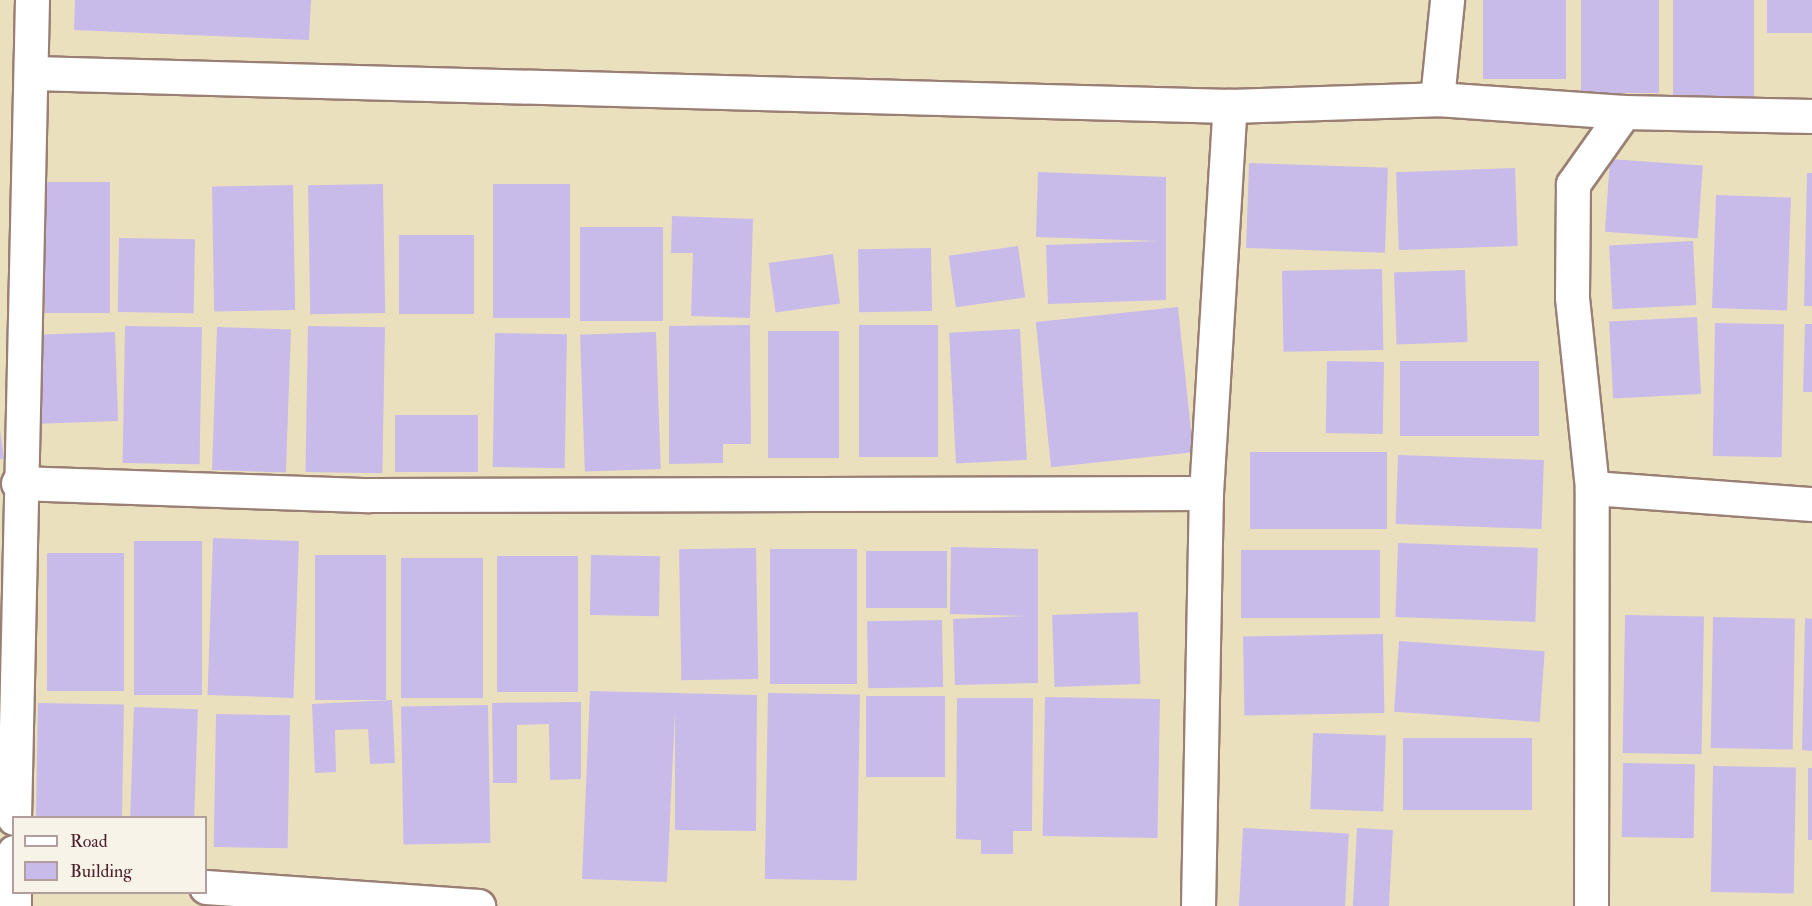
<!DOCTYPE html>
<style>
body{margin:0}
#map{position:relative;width:1812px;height:906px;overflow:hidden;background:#ebe0bd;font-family:"IM FELL Double Pica",serif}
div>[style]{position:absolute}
.building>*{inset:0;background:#c8bbea;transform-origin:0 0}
.roads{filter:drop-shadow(2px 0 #9a8074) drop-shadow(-2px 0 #9a8074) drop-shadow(0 2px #9a8074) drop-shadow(0 -2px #9a8074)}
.minor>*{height:33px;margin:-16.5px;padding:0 16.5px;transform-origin:16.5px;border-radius:16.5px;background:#fff}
span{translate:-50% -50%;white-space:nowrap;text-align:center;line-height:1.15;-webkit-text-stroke:4.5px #f7f3e8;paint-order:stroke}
.legend{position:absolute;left:12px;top:816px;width:195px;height:78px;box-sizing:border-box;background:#f7f3e8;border:2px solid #b29e9c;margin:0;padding:8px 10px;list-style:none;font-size:18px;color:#4a1f2b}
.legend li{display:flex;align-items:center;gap:12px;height:30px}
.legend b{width:30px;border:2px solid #b29e9c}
</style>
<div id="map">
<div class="building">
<div style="clip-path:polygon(75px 0,311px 0,309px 40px,74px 30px)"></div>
<div style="left:1483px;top:0;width:83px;height:79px"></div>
<div style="left:1581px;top:0;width:78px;height:93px"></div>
<div style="left:1673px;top:0;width:81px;height:98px"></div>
<div style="left:1767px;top:0;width:45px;height:33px"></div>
<div style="left:1610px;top:159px;width:93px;height:73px;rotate:4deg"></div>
<div style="left:1249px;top:163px;width:139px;height:85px;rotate:2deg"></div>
<div style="left:1515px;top:168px;width:78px;height:119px;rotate:88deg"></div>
<div style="clip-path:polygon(1038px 172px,1166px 177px,1166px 300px,1048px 304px,1046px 245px,1158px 241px,1036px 237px)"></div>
<div style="clip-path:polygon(1807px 173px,1812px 173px,1812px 306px,1804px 306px)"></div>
<div style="left:45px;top:182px;width:65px;height:131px"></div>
<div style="left:383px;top:184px;width:129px;height:75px;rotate:89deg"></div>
<div style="left:493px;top:184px;width:77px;height:134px"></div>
<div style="left:293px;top:185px;width:125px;height:81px;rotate:89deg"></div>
<div style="left:1716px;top:195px;width:75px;height:113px;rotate:2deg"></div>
<div style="clip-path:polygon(672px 216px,753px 219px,750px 318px,691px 316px,693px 253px,671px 253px)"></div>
<div style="left:580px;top:227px;width:83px;height:94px"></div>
<div style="left:399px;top:235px;width:75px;height:79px"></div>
<div style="left:119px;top:238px;width:76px;height:74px;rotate:1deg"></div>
<div style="left:1693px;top:241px;width:64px;height:84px;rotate:87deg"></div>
<div style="left:1018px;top:246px;width:52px;height:70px;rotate:82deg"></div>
<div style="left:931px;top:248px;width:63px;height:73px;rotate:89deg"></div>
<div style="left:833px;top:254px;width:50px;height:65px;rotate:82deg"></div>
<div style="left:1382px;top:269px;width:81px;height:100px;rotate:89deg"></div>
<div style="left:1465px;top:270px;width:72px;height:71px;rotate:88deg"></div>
<div style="left:1178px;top:307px;width:146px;height:143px;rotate:84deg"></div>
<div style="left:1697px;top:317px;width:77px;height:88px;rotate:87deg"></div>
<div style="left:1715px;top:323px;width:69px;height:133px;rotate:1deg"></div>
<div style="clip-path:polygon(1805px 324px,1812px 324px,1812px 392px,1803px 392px)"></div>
<div style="clip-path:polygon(750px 325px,751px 444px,723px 444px,723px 463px,669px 464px,669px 326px)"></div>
<div style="left:938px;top:325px;width:132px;height:79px;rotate:90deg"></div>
<div style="left:125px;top:326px;width:77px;height:137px;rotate:1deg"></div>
<div style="left:308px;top:326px;width:77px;height:146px;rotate:1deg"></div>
<div style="left:217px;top:327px;width:74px;height:143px;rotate:2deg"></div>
<div style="left:1020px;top:329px;width:131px;height:71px;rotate:87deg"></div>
<div style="left:839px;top:331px;width:127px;height:71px;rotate:90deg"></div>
<div style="left:115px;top:332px;width:89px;height:86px;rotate:88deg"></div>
<div style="left:656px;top:332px;width:137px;height:76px;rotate:88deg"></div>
<div style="left:495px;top:333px;width:72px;height:134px;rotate:1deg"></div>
<div style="left:1327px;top:361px;width:57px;height:72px;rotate:1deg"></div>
<div style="left:1400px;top:361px;width:139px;height:75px"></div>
<div style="left:395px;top:415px;width:83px;height:57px"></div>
<div style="clip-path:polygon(0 429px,4px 459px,0 459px)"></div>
<div style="left:1387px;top:452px;width:77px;height:137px;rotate:90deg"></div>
<div style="left:1398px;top:455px;width:146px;height:69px;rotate:2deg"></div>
<div style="left:213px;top:538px;width:86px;height:157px;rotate:2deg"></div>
<div style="left:134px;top:541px;width:68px;height:154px"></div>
<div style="left:1398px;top:543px;width:140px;height:74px;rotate:2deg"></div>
<div style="clip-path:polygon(951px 547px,1038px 549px,1038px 683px,955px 685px,953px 619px,1026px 616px,950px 614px)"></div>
<div style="left:756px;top:548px;width:131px;height:77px;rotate:89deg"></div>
<div style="left:770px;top:549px;width:87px;height:135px"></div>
<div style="left:1380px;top:550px;width:68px;height:139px;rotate:90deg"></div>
<div style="left:866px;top:551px;width:81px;height:57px"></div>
<div style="left:47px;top:553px;width:77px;height:138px"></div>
<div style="left:315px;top:555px;width:71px;height:145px"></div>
<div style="left:591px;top:555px;width:69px;height:60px;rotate:1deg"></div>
<div style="left:497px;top:556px;width:81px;height:136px"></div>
<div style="left:401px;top:558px;width:82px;height:140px"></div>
<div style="left:1138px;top:612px;width:72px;height:86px;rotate:88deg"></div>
<div style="left:1625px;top:615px;width:79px;height:138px;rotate:1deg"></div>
<div style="left:1713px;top:617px;width:82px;height:131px;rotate:1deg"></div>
<div style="clip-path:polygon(1805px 618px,1812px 619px,1812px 751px,1802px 750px)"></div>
<div style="left:942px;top:620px;width:67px;height:75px;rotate:89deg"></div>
<div style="left:1383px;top:634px;width:79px;height:140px;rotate:89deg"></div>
<div style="left:1399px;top:641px;width:146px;height:71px;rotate:4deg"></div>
<div style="clip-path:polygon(590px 691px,757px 695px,756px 831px,675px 830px,675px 712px,667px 882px,582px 879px)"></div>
<div style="left:768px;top:693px;width:92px;height:186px;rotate:1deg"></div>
<div style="left:866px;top:696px;width:79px;height:81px"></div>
<div style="left:1045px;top:697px;width:115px;height:139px;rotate:1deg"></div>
<div style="clip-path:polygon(957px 698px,1033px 698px,1032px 831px,1013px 831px,1013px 854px,981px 854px,981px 840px,956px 839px)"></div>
<div style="clip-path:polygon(392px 700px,395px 763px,370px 764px,368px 729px,335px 730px,336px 772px,315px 773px,312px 704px)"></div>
<div style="clip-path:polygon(581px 702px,581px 779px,550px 780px,549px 724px,517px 725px,517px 783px,493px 783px,492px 703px)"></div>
<div style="left:38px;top:703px;width:86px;height:115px;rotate:1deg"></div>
<div style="left:488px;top:705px;width:138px;height:87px;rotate:89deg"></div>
<div style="left:134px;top:707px;width:64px;height:111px;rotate:2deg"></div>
<div style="left:216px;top:714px;width:74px;height:133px;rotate:1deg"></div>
<div style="left:1313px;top:733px;width:73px;height:76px;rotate:2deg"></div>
<div style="left:1532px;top:738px;width:72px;height:129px;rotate:90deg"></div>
<div style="left:1623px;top:763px;width:72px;height:74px;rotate:1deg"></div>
<div style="left:1713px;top:766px;width:83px;height:126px;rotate:1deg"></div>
<div style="left:1808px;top:768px;width:4px;height:72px"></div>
<div style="left:1243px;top:828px;width:106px;height:78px;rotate:3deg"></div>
<div style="left:1357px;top:828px;width:36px;height:78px;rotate:3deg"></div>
</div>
<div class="roads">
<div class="minor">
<div style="left:33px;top:73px;width:1197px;rotate:1.58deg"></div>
<div style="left:1230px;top:106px;width:207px;rotate:-1.9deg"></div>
<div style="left:1437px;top:99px;width:187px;rotate:4deg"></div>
<div style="left:1624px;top:112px;width:188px;rotate:1.2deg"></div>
<div style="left:1437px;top:99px;width:100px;rotate:-84.2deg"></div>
<div style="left:18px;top:483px;width:351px;rotate:2deg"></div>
<div style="left:369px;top:495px;width:837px;rotate:-0.14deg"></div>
<div style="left:1592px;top:488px;width:221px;rotate:4.2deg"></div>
<div style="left:14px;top:818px;width:818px;rotate:-88.74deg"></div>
<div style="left:14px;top:852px;width:25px;rotate:90deg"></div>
<div style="left:206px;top:887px;width:273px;rotate:4deg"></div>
<div style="left:14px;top:892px;width:14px;rotate:90deg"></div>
<div style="left:1198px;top:906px;width:413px;rotate:-88.9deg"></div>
<div style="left:1206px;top:493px;width:388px;rotate:-86.5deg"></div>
<div style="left:1591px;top:906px;width:418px;rotate:-89.9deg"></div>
<div style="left:1592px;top:488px;width:192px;rotate:-96deg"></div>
<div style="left:1572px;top:297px;width:113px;rotate:-89.5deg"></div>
<div style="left:1573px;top:184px;width:88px;rotate:-54.7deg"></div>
</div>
</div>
<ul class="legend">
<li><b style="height:8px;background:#fff"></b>Road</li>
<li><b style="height:16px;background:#c8bbea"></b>Building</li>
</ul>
</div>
